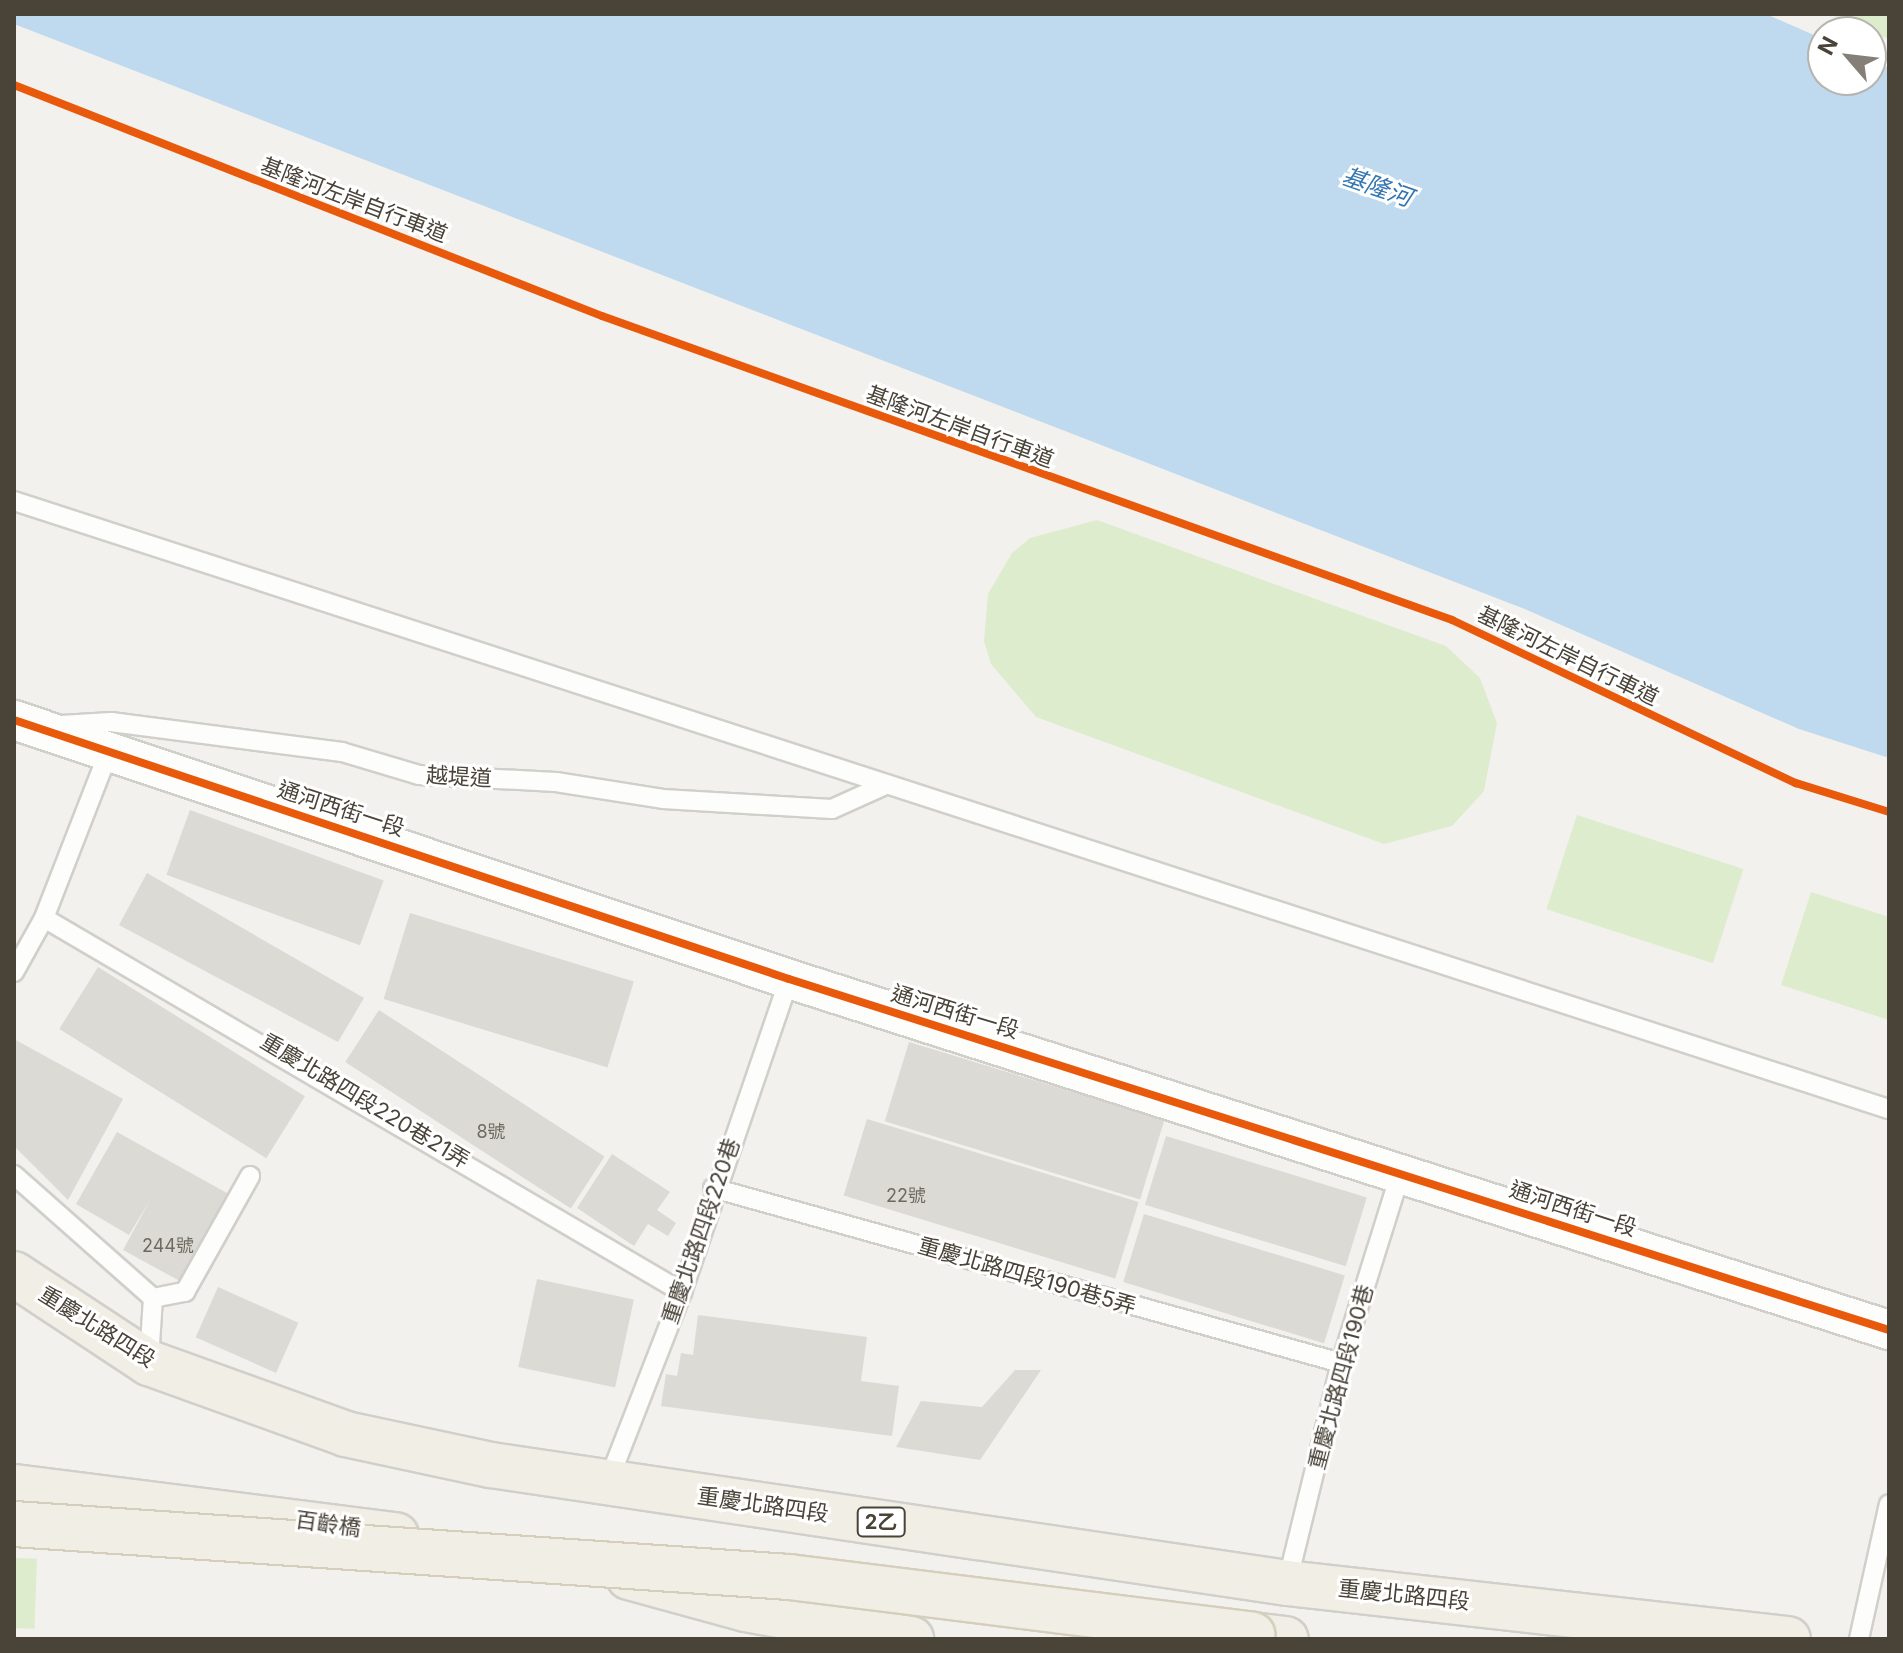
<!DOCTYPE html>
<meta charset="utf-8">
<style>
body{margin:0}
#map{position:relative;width:1903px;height:1653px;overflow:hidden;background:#f2f1ed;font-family:Inter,"Noto Sans TC",sans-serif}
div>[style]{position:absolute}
.green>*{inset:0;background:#deecce;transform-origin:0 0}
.water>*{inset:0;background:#bfd9ee}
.building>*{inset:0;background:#dcdad5;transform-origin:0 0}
.roads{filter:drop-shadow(2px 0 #d0cfca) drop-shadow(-2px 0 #d0cfca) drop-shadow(0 2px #d0cfca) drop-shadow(0 -2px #d0cfca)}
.lane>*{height:18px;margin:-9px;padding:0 9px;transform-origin:9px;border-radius:9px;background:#fdfdfc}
.street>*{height:38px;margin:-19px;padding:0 19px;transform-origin:19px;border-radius:19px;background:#fdfdfc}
.primary>*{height:44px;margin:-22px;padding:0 22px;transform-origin:22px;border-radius:22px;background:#f1eee5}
.bridges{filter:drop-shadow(2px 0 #d4cebb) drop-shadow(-2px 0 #d4cebb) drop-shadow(0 2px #d4cebb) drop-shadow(0 -2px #d4cebb)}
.primary-bridge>*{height:44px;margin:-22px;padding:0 22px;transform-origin:22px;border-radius:22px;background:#f1eee5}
.cycleway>*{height:8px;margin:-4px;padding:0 4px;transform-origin:4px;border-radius:4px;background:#e8590c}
span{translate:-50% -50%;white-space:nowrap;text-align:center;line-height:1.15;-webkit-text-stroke:6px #fff;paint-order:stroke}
.number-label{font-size:18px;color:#6e6a60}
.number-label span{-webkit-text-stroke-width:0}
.shield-label span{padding:2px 6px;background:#fff;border:2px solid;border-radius:6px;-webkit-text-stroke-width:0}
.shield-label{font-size:20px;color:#494338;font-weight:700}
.street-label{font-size:22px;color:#494338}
.water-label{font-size:24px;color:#3476b2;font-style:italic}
.frame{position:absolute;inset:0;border:16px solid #494338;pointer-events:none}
.north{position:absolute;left:1807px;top:16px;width:80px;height:80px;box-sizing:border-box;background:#fff;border:2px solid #b6b4af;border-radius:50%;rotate:298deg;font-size:22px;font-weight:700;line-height:32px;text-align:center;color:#494338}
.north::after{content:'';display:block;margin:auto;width:28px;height:36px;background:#848077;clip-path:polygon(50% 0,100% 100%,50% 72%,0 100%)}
</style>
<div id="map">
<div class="green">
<div style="clip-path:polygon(1830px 14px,1889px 14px,1889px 39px,1878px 35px)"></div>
<div style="clip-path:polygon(1097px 520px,1446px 646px,1480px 678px,1497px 723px,1484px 791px,1452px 826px,1384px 844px,1036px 717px,991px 664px,984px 641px,988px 594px,1012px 553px,1030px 538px)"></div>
<div style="left:1577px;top:815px;width:175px;height:99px;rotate:18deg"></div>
<div style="clip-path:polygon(1811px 892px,1889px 917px,1889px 1020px,1781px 985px)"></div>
<div style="left:14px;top:1558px;width:23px;height:70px;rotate:2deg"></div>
</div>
<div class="water">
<div style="clip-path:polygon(14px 14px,1766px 14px,1823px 39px,1823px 80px,1871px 80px,1871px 60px,1889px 68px,1889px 758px,1799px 729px,1527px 610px,14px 24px)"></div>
</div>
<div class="building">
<div style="left:190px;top:810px;width:206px;height:69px;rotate:20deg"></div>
<div style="clip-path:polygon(147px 873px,364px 998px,338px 1042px,119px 925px)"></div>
<div style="left:410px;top:913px;width:234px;height:90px;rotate:17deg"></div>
<div style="left:98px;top:967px;width:244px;height:73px;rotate:32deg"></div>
<div style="left:379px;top:1010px;width:269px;height:62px;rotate:33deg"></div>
<div style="clip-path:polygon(14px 1039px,123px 1099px,68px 1200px,14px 1146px)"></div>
<div style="left:909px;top:1042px;width:267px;height:83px;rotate:17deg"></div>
<div style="left:867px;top:1119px;width:284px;height:80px;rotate:17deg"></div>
<div style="clip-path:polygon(117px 1132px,236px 1198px,189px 1286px,123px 1250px,150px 1200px,129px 1235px,76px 1204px)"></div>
<div style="left:1166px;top:1136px;width:210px;height:72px;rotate:17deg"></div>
<div style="clip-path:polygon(612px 1154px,670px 1192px,657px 1210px,676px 1223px,668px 1236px,648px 1224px,634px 1246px,577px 1208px)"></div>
<div style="left:1144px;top:1214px;width:210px;height:71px;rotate:17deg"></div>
<div style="left:537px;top:1279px;width:99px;height:90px;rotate:12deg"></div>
<div style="left:218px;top:1287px;width:88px;height:55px;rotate:24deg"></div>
<div style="clip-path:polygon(698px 1315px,867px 1337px,861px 1381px,899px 1386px,892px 1436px,661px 1406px,666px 1374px,677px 1376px,681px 1353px,693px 1355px)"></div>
<div style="clip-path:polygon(1015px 1370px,1041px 1370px,980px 1460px,896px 1447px,921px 1401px,982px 1407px)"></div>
</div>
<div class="roads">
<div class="lane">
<div style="left:14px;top:501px;width:1971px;rotate:17.97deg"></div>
<div style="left:61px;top:725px;width:50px;rotate:-3.4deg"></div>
<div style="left:111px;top:722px;width:233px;rotate:7.4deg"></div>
<div style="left:342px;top:752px;width:80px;rotate:16.6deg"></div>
<div style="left:419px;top:775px;width:137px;rotate:2.9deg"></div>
<div style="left:556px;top:782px;width:108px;rotate:9deg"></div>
<div style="left:663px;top:799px;width:169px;rotate:3.4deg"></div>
<div style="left:832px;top:809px;width:56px;rotate:-24.3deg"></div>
<div style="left:44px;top:918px;width:740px;rotate:30.38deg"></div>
<div style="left:14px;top:972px;width:62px;rotate:-60.9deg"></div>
<div style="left:44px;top:918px;width:179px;rotate:-68.7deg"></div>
<div style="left:14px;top:1175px;width:186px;rotate:41.5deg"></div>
<div style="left:153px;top:1298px;width:62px;rotate:93.7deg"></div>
<div style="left:713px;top:1188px;width:652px;rotate:15.57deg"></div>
<div style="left:153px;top:1298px;width:33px;rotate:-11deg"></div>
<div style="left:185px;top:1292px;width:133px;rotate:-60.7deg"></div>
<div style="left:608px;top:1482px;width:204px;rotate:-68.7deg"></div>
<div style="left:682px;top:1292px;width:331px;rotate:-71.1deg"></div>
<div style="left:1287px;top:1583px;width:227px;rotate:-76.2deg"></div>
<div style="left:1341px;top:1363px;width:200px;rotate:-72.6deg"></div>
<div style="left:1859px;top:1639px;width:138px;rotate:-77.5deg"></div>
</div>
<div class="street">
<div style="left:14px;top:720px;width:817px;rotate:18.48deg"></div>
<div style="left:789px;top:979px;width:1155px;rotate:17.7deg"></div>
</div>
<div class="primary">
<div style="left:14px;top:1274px;width:162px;rotate:33.4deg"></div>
<div style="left:149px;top:1363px;width:209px;rotate:19.8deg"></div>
<div style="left:346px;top:1434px;width:148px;rotate:12.1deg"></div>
<div style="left:491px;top:1465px;width:805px;rotate:8.43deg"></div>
<div style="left:1287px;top:1583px;width:504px;rotate:6.38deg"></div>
<div style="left:14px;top:1487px;width:385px;rotate:7.2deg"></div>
<div style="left:629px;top:1577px;width:121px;rotate:15.3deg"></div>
<div style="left:746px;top:1609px;width:168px;rotate:10.3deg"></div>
<div style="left:1252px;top:1635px;width:34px;rotate:7deg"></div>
</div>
</div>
<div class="bridges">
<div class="primary-bridge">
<div style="left:14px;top:1524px;width:777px;rotate:3.91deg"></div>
<div style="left:789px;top:1577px;width:467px;rotate:7.1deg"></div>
</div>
</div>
<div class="cycleway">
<div style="left:14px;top:85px;width:632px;rotate:21.45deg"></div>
<div style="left:602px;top:316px;width:903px;rotate:19.68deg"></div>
<div style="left:1452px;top:620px;width:381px;rotate:25.4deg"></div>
<div style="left:1796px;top:783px;width:97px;rotate:17.3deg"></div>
<div style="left:14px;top:720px;width:817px;rotate:18.48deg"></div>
<div style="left:789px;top:979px;width:1155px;rotate:17.7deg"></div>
</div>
<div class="number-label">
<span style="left:491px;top:1132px">8號</span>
<span style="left:906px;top:1196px">22號</span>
<span style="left:168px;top:1246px">244號</span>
</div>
<div class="shield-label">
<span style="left:881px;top:1522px">2乙</span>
</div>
<div class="street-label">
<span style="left:354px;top:200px;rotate:21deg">基隆河左岸自行車道</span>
<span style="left:960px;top:427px;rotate:20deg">基隆河左岸自行車道</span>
<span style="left:1568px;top:656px;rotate:26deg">基隆河左岸自行車道</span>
<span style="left:459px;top:777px;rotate:3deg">越堤道</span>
<span style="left:341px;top:809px;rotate:18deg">通河西街一段</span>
<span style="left:955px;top:1012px;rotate:17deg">通河西街一段</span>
<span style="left:365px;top:1101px;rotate:31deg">重慶北路四段220巷21弄</span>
<span style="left:1573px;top:1209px;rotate:18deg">通河西街一段</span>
<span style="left:701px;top:1231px;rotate:-71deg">重慶北路四段220巷</span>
<span style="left:1027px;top:1276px;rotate:16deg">重慶北路四段190巷5弄</span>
<span style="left:97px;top:1327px;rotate:32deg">重慶北路四段</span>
<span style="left:1341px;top:1377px;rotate:-75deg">重慶北路四段190巷</span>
<span style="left:763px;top:1505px;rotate:8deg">重慶北路四段</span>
<span style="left:328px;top:1524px;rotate:8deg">百齡橋</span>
<span style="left:1404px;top:1595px;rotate:6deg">重慶北路四段</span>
</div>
<div class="water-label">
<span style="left:1377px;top:187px;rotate:19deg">基隆河</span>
</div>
<div class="frame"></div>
<div class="north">N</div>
</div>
